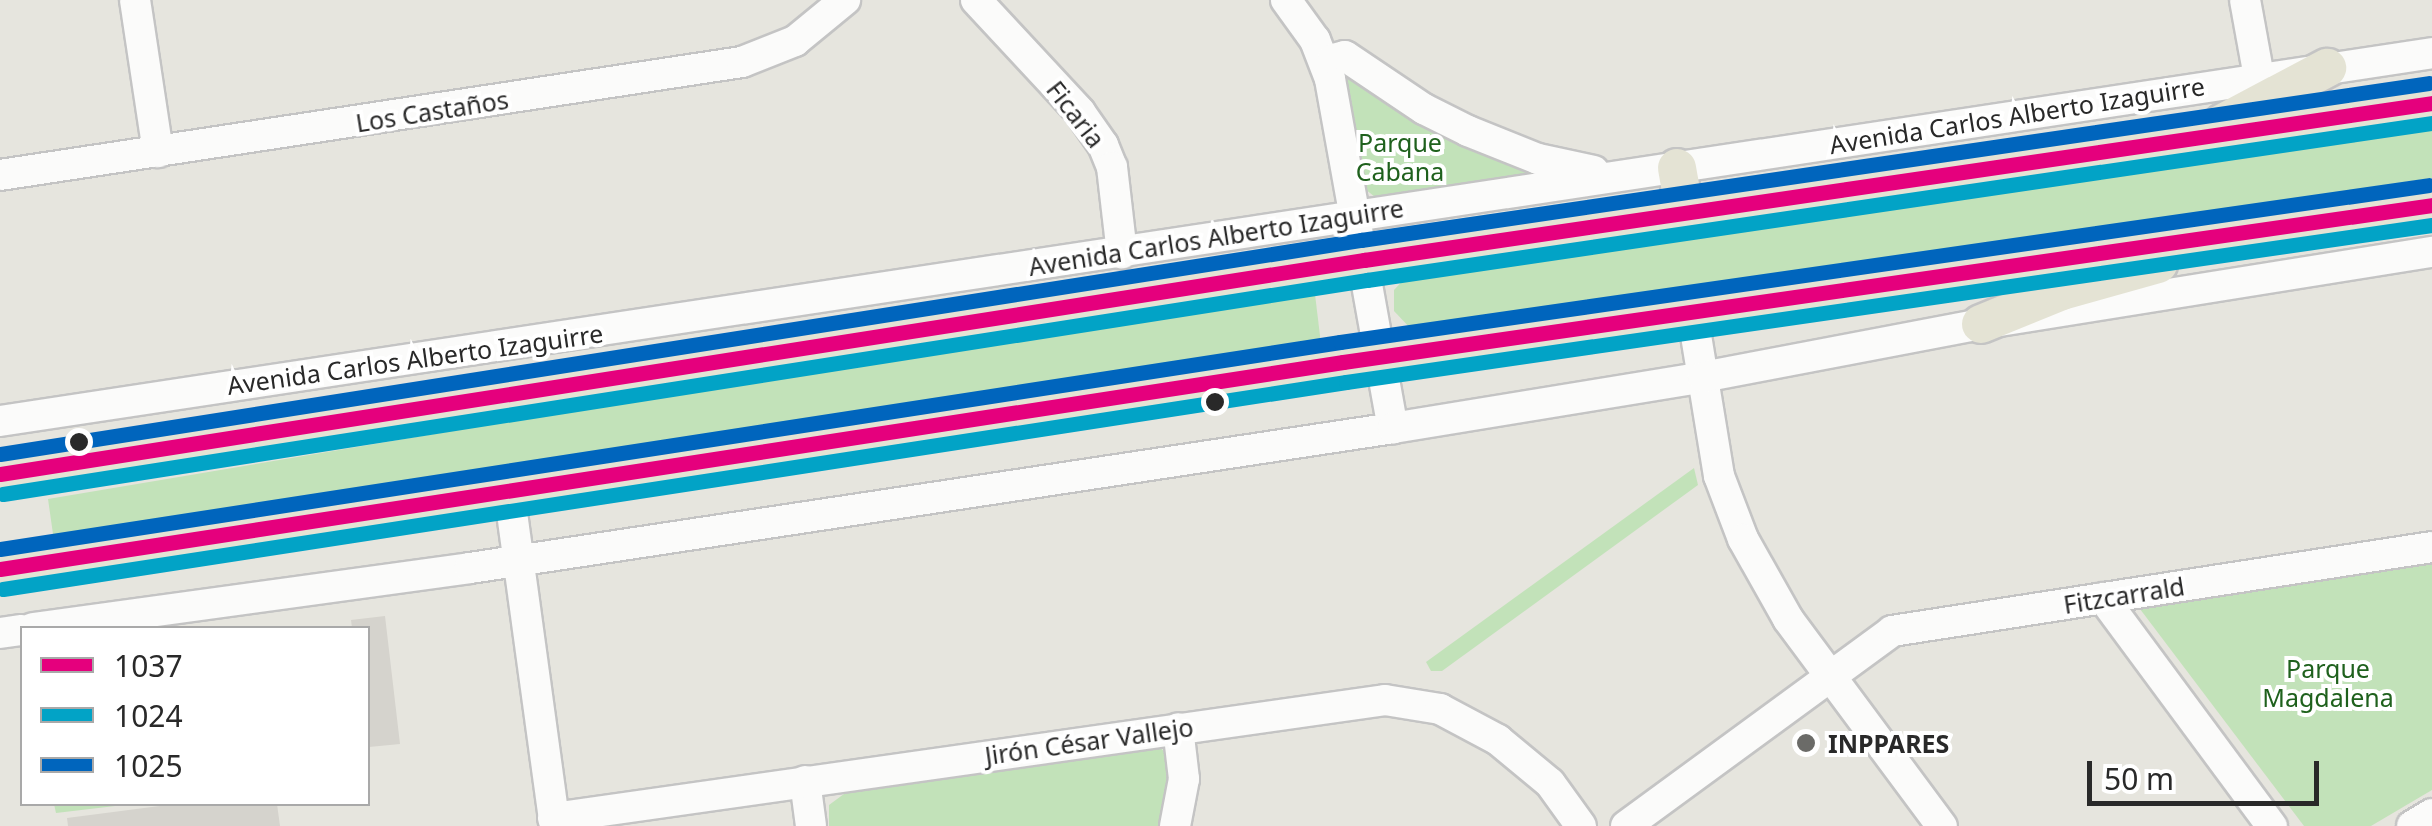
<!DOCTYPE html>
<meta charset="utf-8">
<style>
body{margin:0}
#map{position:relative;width:2432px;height:826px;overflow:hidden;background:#e6e5de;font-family:"Noto Sans",sans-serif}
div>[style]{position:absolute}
.green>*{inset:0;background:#c2e2b9}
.plaza>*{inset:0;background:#d5d3cd}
.roads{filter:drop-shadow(2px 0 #c4c4c4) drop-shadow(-2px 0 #c4c4c4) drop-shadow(0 2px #c4c4c4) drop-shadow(0 -2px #c4c4c4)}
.minor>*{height:30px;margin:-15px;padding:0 15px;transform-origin:15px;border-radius:15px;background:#fbfbfa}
.major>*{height:38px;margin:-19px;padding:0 19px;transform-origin:19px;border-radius:19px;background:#e4e3d4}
.bus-1>*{height:15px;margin:-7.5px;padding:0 7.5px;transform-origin:7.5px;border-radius:7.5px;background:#e5007d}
.bus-2>*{height:15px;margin:-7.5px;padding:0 7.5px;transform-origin:7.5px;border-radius:7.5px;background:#02a3c6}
.bus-3>*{height:15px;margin:-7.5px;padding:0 7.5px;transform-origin:7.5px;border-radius:7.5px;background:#0065bd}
.dots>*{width:28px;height:28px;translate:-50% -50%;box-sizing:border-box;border:5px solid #fff;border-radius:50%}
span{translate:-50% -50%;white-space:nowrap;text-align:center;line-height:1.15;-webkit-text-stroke:8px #fff;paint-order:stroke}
.street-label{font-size:25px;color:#292929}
.park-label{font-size:25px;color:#1f611d}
.poi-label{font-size:25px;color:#292929;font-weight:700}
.left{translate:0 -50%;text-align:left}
.legend{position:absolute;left:20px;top:626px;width:350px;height:180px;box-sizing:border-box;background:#fff;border:2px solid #a9a9a9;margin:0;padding:12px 18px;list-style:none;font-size:30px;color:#292929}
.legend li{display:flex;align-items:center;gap:20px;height:50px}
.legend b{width:50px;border:2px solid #a9a9a9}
.scale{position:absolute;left:2087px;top:761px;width:232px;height:45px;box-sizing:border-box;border:5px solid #292929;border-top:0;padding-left:12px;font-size:30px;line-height:35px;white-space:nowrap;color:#292929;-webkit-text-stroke:8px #fff;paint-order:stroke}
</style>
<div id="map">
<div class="green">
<div style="clip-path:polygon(1346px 74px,1554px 178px,1375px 197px,1365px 189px)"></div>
<div style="clip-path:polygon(2432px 125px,2432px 178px,1412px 330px,1394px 311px,1394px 290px,1410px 273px)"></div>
<div style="clip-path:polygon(1314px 286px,1321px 344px,54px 541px,48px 499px)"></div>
<div style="clip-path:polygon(1694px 468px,1698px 485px,1442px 671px,1431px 671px,1426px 662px)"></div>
<div style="clip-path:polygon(2432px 561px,2432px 790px,2371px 826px,2304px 826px,2140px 609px)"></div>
<div style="clip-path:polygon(1147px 746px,1160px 747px,1168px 756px,1168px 805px,1160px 826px,829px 826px,829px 805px,848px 791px)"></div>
<div style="clip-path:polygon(54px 804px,132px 804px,56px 813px)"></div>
</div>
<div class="plaza">
<div style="clip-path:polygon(385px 616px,400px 744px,369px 747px,368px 628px,352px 628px,351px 620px)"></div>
<div style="clip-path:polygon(175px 804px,277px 804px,280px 826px,68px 826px,67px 818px)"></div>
</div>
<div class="roads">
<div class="minor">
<div style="left:135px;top:0;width:154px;rotate:81.4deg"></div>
<div style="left:976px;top:0;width:153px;rotate:47.1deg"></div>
<div style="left:1080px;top:112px;width:40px;rotate:55.1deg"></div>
<div style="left:1103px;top:145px;width:24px;rotate:68deg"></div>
<div style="left:1112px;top:167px;width:87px;rotate:83.4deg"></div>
<div style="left:1286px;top:0;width:49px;rotate:54.1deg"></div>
<div style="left:1315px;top:40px;width:42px;rotate:69deg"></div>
<div style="left:1330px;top:79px;width:355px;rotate:79.8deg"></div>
<div style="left:2245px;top:0;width:78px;rotate:79.7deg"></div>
<div style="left:1328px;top:71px;width:13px;rotate:-67deg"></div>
<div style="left:1333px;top:59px;width:12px;rotate:-14deg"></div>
<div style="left:1345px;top:56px;width:95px;rotate:33.9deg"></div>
<div style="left:1424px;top:109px;width:49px;rotate:26.6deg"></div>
<div style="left:1468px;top:131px;width:75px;rotate:21.8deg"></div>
<div style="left:1538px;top:159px;width:57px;rotate:12.1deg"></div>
<div style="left:0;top:175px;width:751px;rotate:-8.66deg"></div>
<div style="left:742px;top:62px;width:57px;rotate:-21.6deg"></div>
<div style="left:795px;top:41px;width:65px;rotate:-39.4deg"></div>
<div style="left:1692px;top:311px;width:167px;rotate:80.7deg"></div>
<div style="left:1719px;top:476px;width:67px;rotate:69.1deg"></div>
<div style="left:1743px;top:539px;width:92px;rotate:60.6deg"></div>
<div style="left:1788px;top:619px;width:258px;rotate:53.4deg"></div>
<div style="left:0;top:421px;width:2460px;rotate:-8.6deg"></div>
<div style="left:509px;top:491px;width:338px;rotate:82.2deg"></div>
<div style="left:2103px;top:598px;width:284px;rotate:53.5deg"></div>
<div style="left:33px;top:628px;width:441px;rotate:-7.8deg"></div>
<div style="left:470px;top:568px;width:934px;rotate:-8.62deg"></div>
<div style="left:1393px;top:428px;width:314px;rotate:-9.3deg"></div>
<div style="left:1703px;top:377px;width:283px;rotate:-10.8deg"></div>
<div style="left:1981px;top:324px;width:457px;rotate:-9.1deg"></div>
<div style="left:0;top:633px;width:22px;rotate:-8deg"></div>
<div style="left:805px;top:781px;width:45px;rotate:82.4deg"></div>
<div style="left:553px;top:818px;width:840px;rotate:-8.07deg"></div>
<div style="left:1385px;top:700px;width:56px;rotate:9.3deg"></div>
<div style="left:1440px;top:709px;width:66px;rotate:28.1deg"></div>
<div style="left:1498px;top:740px;width:67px;rotate:39.6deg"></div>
<div style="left:1550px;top:783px;width:53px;rotate:54.2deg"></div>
<div style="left:1175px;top:826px;width:48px;rotate:-79.2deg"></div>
<div style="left:1184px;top:779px;width:51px;rotate:-96.7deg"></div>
<div style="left:1626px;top:826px;width:330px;rotate:-36.2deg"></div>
<div style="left:1892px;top:631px;width:546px;rotate:-8.84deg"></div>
<div style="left:2412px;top:826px;width:23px;rotate:-31deg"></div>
</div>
<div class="major">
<div style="left:2223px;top:123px;width:118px;rotate:-27.9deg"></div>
<div style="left:1677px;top:168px;width:47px;rotate:80.1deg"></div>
<div style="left:1981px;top:324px;width:87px;rotate:-22.2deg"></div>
<div style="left:2062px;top:291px;width:100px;rotate:-15.7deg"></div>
<div style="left:0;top:474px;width:1381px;rotate:-8.92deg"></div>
<div style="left:1364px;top:260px;width:1079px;rotate:-8.36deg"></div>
<div style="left:0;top:569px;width:1359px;rotate:-8.76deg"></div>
<div style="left:1343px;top:362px;width:1100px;rotate:-8.2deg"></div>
</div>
</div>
<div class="bus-1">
<div style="left:0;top:474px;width:1381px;rotate:-8.92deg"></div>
<div style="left:1364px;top:260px;width:1079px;rotate:-8.36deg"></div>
<div style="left:0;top:569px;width:1359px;rotate:-8.76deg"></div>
<div style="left:1343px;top:362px;width:1100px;rotate:-8.2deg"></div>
</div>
<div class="bus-2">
<div style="left:3px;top:494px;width:1381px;rotate:-8.92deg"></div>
<div style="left:1367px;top:280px;width:1077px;rotate:-8.39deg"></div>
<div style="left:3px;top:589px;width:1359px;rotate:-8.76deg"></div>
<div style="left:1346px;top:382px;width:1097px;rotate:-8.23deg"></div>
</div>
<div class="bus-3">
<div style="left:0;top:454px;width:1378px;rotate:-8.94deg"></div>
<div style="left:1361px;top:240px;width:1079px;rotate:-8.36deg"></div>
<div style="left:0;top:549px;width:1356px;rotate:-8.78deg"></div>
<div style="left:1340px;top:342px;width:1100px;rotate:-8.2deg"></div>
</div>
<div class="dots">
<div style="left:1215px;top:402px;background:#292929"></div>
<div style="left:79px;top:442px;background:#292929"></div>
<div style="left:1806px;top:743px;background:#6b6b68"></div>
</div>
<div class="street-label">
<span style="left:432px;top:111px;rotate:-9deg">Los Castaños</span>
<span style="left:1076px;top:114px;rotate:52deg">Ficaria</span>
<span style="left:2017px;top:115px;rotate:-9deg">Avenida Carlos Alberto Izaguirre</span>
<span style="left:1216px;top:237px;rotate:-9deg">Avenida Carlos Alberto Izaguirre</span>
<span style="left:415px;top:359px;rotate:-8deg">Avenida Carlos Alberto Izaguirre</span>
<span style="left:2124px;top:595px;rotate:-9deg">Fitzcarrald</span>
<span style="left:1089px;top:741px;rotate:-8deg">Jirón César Vallejo</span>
</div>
<div class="park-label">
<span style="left:1400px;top:157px">Parque<br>Cabana</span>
<span style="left:2328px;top:683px">Parque<br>Magdalena</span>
</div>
<div class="poi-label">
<span class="left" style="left:1828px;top:743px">INPPARES</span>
</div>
<ul class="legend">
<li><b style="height:12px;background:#e5007d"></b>1037</li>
<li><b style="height:12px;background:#02a3c6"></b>1024</li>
<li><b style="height:12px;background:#0065bd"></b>1025</li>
</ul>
<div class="scale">50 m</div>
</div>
